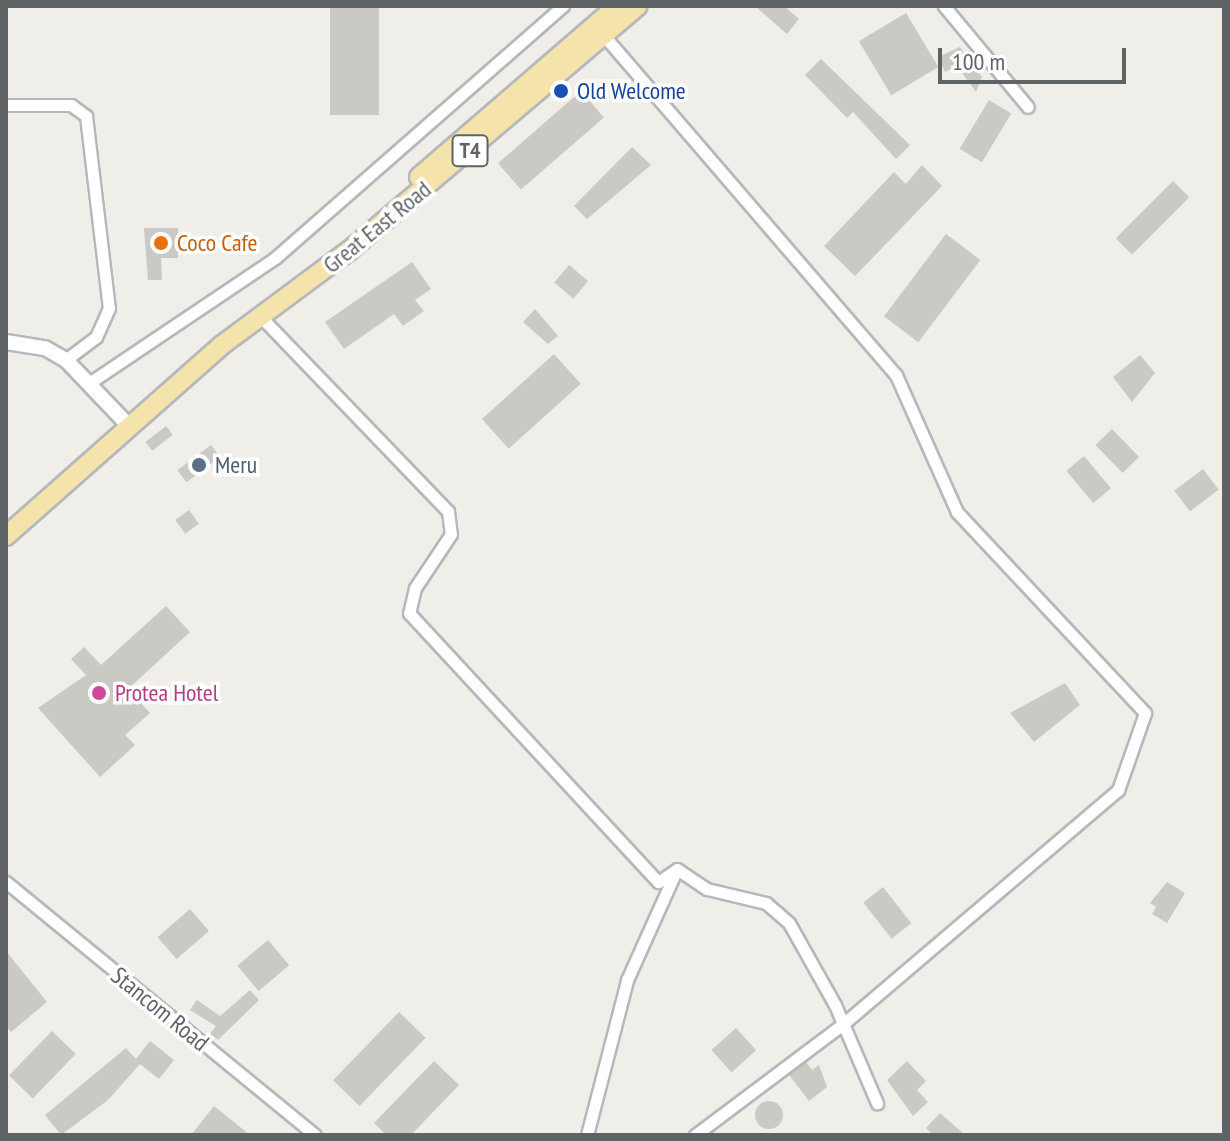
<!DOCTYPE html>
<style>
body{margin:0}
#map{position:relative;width:1230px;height:1141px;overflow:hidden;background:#efeee8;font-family:"PT Sans Narrow",sans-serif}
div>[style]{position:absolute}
.building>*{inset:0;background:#cbc9c4;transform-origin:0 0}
.round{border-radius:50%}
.roads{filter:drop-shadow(2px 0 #b5b8bb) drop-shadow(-2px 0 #b5b8bb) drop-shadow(0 2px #b5b8bb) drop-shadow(0 -2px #b5b8bb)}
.minor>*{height:11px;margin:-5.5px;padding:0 5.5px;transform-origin:5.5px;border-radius:5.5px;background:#fff}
.tertiary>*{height:14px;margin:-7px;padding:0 7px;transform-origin:7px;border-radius:7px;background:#fff}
.trunk>*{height:18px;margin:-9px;padding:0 9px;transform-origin:9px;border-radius:9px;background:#f4e3aa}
.dots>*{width:22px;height:22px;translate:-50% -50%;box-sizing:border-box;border:4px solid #fff;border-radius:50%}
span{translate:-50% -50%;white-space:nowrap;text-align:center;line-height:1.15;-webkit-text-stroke:7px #fff;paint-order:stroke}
.shield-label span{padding:2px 6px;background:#fff;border:2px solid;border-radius:6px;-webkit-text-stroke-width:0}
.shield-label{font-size:22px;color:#5f6366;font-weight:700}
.transit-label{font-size:24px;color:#164399}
.left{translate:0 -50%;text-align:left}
.street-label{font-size:24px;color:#5f6366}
.food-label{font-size:24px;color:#c56008}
.service-label{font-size:24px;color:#4e5e75}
.hotel-label{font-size:24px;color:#b23c85}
.frame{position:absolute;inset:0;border:8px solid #5f6366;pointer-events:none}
.scale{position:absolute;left:938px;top:48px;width:188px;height:36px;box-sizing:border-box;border:4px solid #5f6366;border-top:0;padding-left:10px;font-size:24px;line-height:28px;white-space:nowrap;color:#5f6366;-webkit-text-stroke:6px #fff;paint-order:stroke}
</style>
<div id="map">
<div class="building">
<div style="left:330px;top:6px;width:49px;height:109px"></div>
<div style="clip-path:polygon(755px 6px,784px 6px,799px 19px,787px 34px)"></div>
<div style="left:906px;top:13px;width:63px;height:55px;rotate:59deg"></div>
<div style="clip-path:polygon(960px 47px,982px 77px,976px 92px,957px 66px,945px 72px,938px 57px)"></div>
<div style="clip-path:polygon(821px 59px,910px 145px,896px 159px,853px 112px,847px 118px,805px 75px)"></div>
<div style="left:581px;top:91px;width:35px;height:110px;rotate:49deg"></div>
<div style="left:989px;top:100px;width:26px;height:57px;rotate:31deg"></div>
<div style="clip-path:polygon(632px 147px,651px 165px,587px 219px,574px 206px)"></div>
<div style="clip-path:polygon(922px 165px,942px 186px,855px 276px,824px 246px,894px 172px,906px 184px)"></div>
<div style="left:1173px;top:181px;width:23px;height:81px;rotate:45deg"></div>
<div style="clip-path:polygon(144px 228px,178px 228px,178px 258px,161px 258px,162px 280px,148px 280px)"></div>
<div style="left:946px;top:234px;width:43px;height:103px;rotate:37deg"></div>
<div style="clip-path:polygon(412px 262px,431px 289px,415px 300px,424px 311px,403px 326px,394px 314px,344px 349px,325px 322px)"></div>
<div style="left:569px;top:265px;width:25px;height:23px;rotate:40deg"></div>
<div style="clip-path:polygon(535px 309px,558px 336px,548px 344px,523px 322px)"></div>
<div style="left:554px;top:354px;width:40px;height:97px;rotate:48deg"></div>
<div style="clip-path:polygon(1140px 355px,1155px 373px,1132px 402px,1113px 377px)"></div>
<div style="left:166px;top:426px;width:11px;height:26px;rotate:52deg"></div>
<div style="left:1112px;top:429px;width:39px;height:23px;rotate:46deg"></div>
<div style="left:211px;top:445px;width:15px;height:42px;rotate:53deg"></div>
<div style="left:1084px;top:456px;width:42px;height:23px;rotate:50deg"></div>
<div style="left:1203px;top:469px;width:26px;height:36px;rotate:53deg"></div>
<div style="left:189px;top:510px;width:17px;height:17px;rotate:54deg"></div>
<div style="clip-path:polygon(166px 606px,190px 632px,128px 689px,150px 713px,125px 735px,135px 745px,100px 777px,38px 708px,86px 675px,71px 659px,84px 647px,101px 665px)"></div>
<div style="clip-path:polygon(1065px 683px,1080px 705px,1034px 742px,1010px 713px)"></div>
<div style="clip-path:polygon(1167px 882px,1185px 893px,1167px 923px,1152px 914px,1156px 907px,1150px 903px)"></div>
<div style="left:883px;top:887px;width:46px;height:25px;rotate:52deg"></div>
<div style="left:190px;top:909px;width:29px;height:43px;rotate:49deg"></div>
<div style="left:268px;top:940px;width:33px;height:40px;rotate:50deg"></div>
<div style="clip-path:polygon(6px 951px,47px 1002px,11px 1032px,6px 1026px)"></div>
<div style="clip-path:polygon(250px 990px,259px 1000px,218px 1040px,210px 1034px,216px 1026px,190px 1010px,197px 1000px,220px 1016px)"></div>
<div style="left:399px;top:1012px;width:37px;height:95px;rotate:44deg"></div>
<div style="left:736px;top:1028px;width:30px;height:33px;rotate:48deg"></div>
<div style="left:52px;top:1031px;width:33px;height:62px;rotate:44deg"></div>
<div style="clip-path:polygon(150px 1041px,174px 1060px,159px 1079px,140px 1064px,108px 1100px,61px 1135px,45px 1115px,126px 1048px,136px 1059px)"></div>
<div style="clip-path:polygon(434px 1061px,459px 1085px,411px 1135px,386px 1135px,374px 1123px)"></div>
<div style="clip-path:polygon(907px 1061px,926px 1081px,917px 1090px,928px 1102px,913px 1116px,887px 1080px)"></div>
<div style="clip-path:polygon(806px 1062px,812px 1070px,819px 1065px,827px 1087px,809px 1101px,789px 1075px)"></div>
<div class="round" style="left:755px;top:1101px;width:28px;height:28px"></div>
<div style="clip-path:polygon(214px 1106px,250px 1135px,191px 1135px)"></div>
<div style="clip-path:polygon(940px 1113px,965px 1135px,933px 1135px,926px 1128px)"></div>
</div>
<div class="roads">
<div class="minor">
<div style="left:944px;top:6px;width:131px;rotate:50.3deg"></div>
<div style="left:600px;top:31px;width:454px;rotate:49.3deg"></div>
<div style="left:896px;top:375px;width:150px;rotate:66deg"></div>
<div style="left:957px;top:512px;width:275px;rotate:46.9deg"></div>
<div style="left:1145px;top:713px;width:82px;rotate:109.3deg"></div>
<div style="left:1118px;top:790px;width:361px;rotate:139.6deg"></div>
<div style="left:843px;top:1024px;width:185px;rotate:143.1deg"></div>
<div style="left:6px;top:105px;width:65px"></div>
<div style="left:71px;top:105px;width:19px;rotate:36deg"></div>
<div style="left:86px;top:116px;width:193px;rotate:83.2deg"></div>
<div style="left:109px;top:308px;width:32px;rotate:114deg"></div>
<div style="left:96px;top:337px;width:38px;rotate:143deg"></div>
<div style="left:261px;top:317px;width:269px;rotate:46.1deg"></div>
<div style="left:448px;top:511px;width:23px;rotate:83deg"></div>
<div style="left:451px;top:534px;width:65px;rotate:123.7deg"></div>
<div style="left:415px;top:588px;width:26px;rotate:103deg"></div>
<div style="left:409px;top:613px;width:367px;rotate:47.2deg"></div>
<div style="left:658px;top:882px;width:23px;rotate:-34deg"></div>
<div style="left:92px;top:381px;width:220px;rotate:-33.9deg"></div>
<div style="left:275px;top:258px;width:383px;rotate:-41.2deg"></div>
<div style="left:677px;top:869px;width:36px;rotate:34deg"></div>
<div style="left:707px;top:889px;width:61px;rotate:13.3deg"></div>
<div style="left:766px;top:903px;width:30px;rotate:41deg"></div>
<div style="left:789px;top:923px;width:94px;rotate:60.7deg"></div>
<div style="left:835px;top:1005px;width:107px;rotate:66.8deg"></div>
<div style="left:6px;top:882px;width:399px;rotate:39.3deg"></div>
<div style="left:587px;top:1135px;width:160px;rotate:-75.5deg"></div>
<div style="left:627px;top:980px;width:117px;rotate:-65.8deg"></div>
</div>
<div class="tertiary">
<div style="left:6px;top:342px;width:39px;rotate:9deg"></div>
<div style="left:45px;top:348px;width:24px;rotate:30deg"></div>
<div style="left:66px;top:360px;width:91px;rotate:46.3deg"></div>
</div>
<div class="trunk">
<div style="left:419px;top:177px;width:262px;rotate:-40.8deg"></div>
<div style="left:6px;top:536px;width:288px;rotate:-41.5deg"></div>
<div style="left:222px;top:345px;width:159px;rotate:-36.6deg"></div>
<div style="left:350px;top:250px;width:377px;rotate:-40.3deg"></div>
</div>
</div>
<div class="dots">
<div style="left:561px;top:91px;background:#1a4fb4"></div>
<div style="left:161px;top:243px;background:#e8710a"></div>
<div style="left:199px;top:465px;background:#5c6f8a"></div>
<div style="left:99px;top:693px;background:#d1479c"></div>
</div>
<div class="shield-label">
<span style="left:470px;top:151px">T4</span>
</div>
<div class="transit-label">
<span class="left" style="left:577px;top:91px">Old Welcome</span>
</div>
<div class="street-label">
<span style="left:377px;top:227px;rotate:-39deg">Great East Road</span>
<span style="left:160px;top:1009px;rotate:39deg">Stancom Road</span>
</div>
<div class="food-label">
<span class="left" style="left:177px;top:243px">Coco Cafe</span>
</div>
<div class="service-label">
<span class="left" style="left:215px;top:465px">Meru</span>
</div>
<div class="hotel-label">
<span class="left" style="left:115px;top:693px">Protea Hotel</span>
</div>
<div class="frame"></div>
<div class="scale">100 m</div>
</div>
